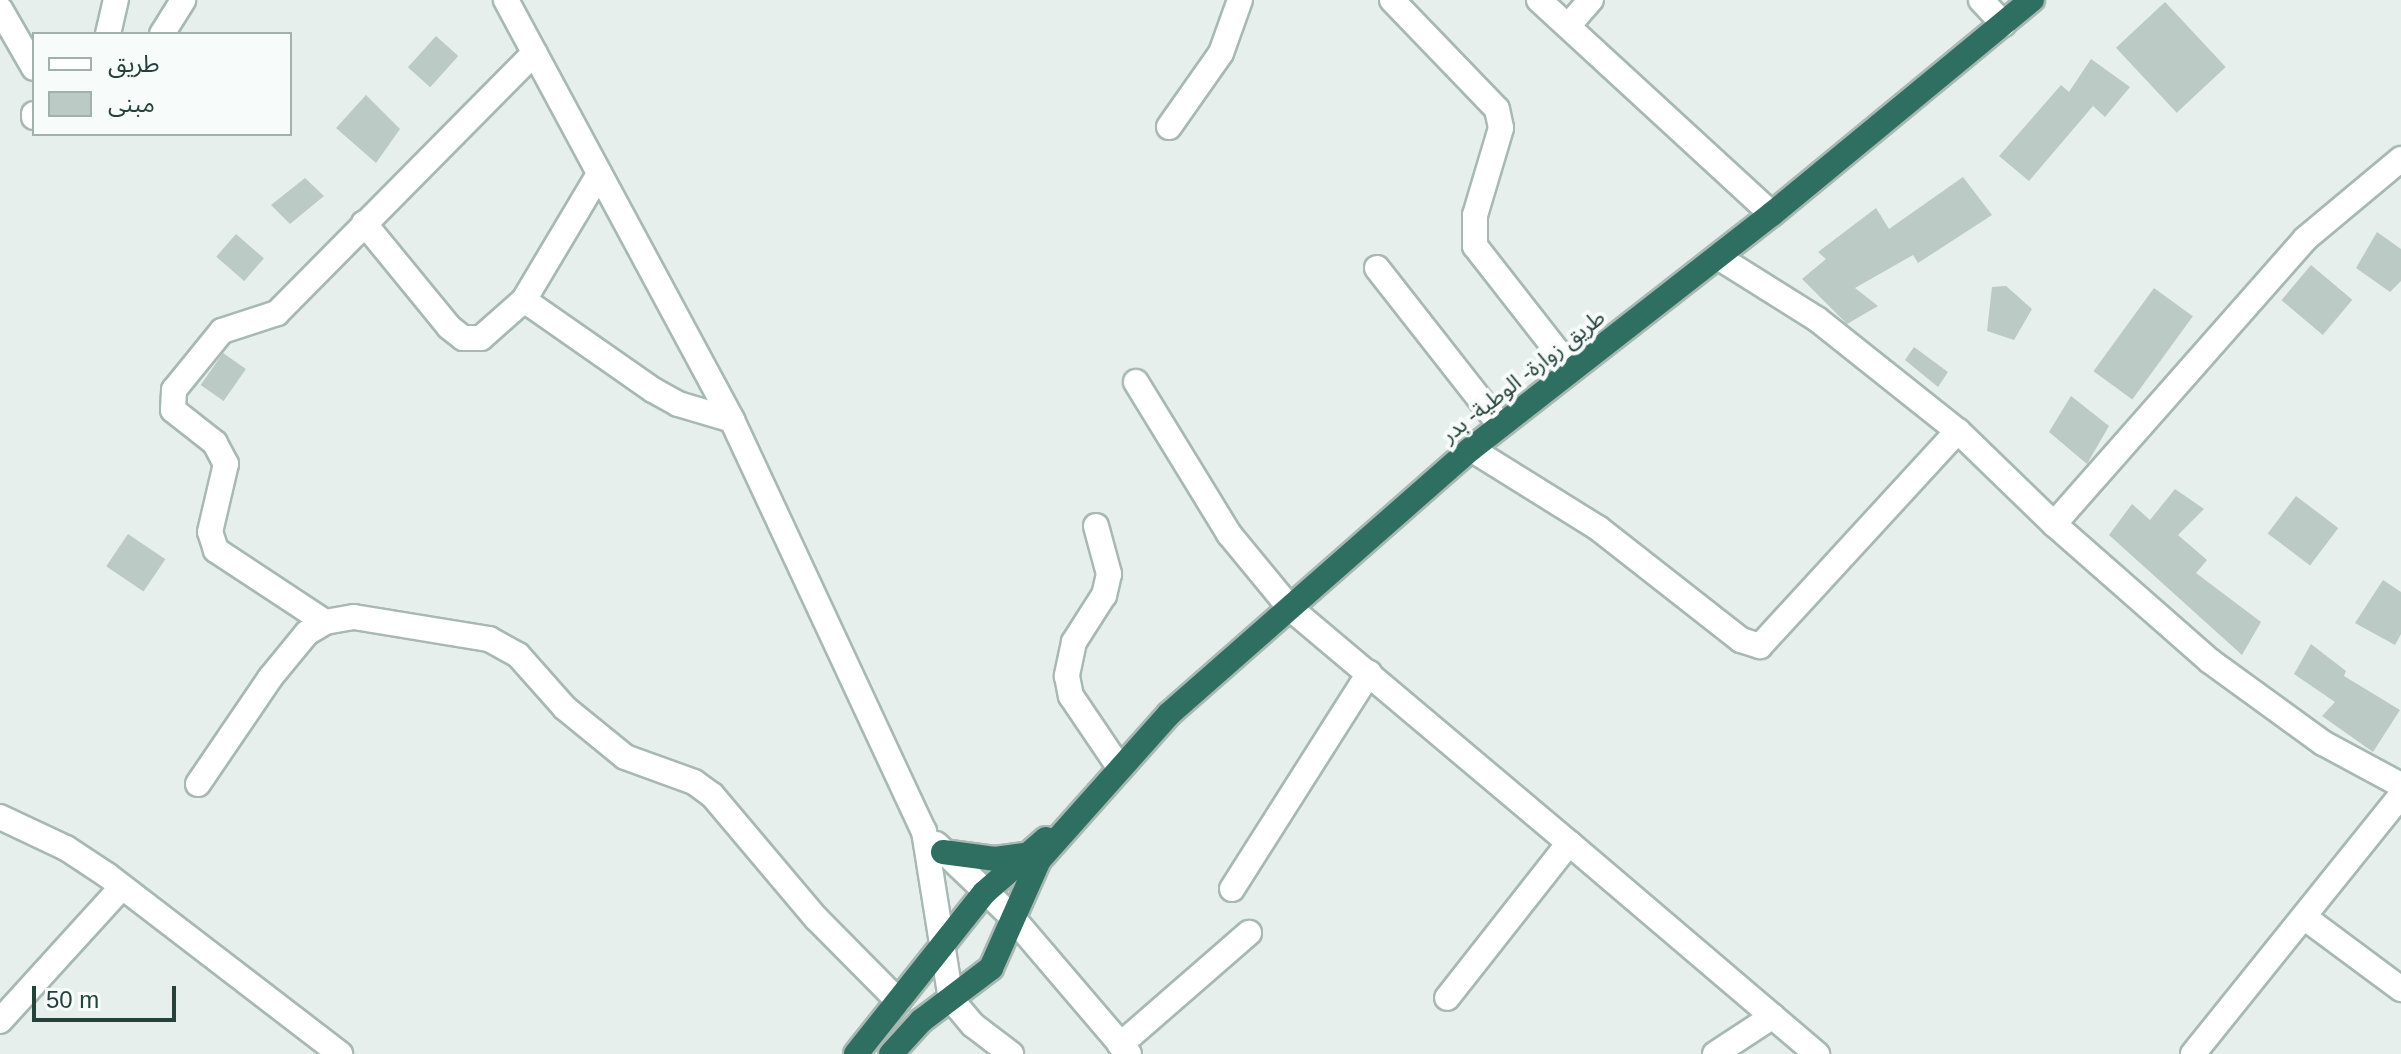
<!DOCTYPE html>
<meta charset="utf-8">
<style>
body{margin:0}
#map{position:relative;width:2401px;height:1054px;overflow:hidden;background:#e6efeb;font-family:Arial,"Noto Sans Arabic",sans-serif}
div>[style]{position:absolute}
.building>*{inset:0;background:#bbcac4;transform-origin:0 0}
.roads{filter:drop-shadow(2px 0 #a8b8b2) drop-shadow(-2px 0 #a8b8b2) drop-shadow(0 2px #a8b8b2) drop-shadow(0 -2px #a8b8b2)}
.minor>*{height:24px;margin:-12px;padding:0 12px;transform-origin:12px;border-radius:12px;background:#fff}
.highway>*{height:24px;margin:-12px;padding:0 12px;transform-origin:12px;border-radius:12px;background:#2f6f62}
span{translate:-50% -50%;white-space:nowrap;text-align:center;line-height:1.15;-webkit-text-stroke:8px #f7fbf9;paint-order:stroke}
.street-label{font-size:22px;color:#24423a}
.legend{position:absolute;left:32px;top:32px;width:260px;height:104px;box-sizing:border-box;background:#f7fbf9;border:2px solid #a3b1ad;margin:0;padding:10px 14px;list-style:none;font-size:24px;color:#24423a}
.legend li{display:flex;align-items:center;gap:16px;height:40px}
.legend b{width:40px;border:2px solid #a3b1ad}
.scale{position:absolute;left:32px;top:986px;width:144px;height:36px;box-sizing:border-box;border:4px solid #24423a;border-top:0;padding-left:10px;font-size:24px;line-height:28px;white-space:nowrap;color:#24423a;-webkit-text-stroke:6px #f7fbf9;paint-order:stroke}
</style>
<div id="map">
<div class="building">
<div style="left:2165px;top:2px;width:89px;height:67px;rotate:47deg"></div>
<div style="left:436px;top:36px;width:30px;height:42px;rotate:42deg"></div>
<div style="clip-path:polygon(2091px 59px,2130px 87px,2105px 117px,2093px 106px,2029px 181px,1999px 156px,2061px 85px,2069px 92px)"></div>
<div style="clip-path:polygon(366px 95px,400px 129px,376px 163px,336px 128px)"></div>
<div style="clip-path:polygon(1963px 177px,1992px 215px,1918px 263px,1913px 255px,1855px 288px,1878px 306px,1847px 324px,1802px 279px,1826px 259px,1818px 252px,1876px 208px,1889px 229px)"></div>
<div style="clip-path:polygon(305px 178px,324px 196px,290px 224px,271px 205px)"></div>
<div style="clip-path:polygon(2377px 232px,2401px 249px,2401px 281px,2390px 292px,2356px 268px)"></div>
<div style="left:236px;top:234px;width:37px;height:30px;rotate:41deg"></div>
<div style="left:2311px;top:265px;width:54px;height:46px;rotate:40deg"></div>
<div style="clip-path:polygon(2006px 286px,2032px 309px,2014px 340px,1987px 331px,1992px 287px)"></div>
<div style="left:2154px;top:288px;width:48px;height:103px;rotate:36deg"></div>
<div style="clip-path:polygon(1914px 347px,1948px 372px,1938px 387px,1905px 360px)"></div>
<div style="left:223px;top:353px;width:28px;height:39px;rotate:35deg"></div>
<div style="clip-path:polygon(2071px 396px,2109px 426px,2087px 464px,2049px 432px)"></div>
<div style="clip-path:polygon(2175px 489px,2204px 509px,2178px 535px,2207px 560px,2196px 573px,2261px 622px,2242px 655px,2109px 535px,2132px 504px,2150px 520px)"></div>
<div style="left:2296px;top:496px;width:53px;height:47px;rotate:37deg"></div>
<div style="left:128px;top:534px;width:45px;height:39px;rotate:34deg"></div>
<div style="clip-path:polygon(2383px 580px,2401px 592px,2401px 634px,2395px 645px,2355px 623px)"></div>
<div style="clip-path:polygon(2311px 644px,2346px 671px,2344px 676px,2400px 710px,2373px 752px,2322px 716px,2335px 702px,2294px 674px)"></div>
</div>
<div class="roads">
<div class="minor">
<div style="left:506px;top:0;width:477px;rotate:61.7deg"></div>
<div style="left:732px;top:420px;width:454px;rotate:65deg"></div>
<div style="left:924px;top:831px;width:170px;rotate:80.9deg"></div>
<div style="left:951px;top:999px;width:34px;rotate:50deg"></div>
<div style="left:973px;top:1025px;width:48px;rotate:37.3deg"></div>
<div style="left:1392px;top:0;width:151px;rotate:46.1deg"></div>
<div style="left:1497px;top:109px;width:19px;rotate:78deg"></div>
<div style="left:1501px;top:128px;width:91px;rotate:106.6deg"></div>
<div style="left:1475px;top:215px;width:31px;rotate:90deg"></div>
<div style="left:1475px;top:246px;width:157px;rotate:52deg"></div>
<div style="left:1539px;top:0;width:316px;rotate:42.6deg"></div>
<div style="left:1981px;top:0;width:33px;rotate:47deg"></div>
<div style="left:0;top:9px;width:68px;rotate:60deg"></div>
<div style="left:1568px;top:26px;width:35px;rotate:-49deg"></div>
<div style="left:108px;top:34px;width:35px;rotate:-77deg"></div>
<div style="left:162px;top:34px;width:40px;rotate:-58deg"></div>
<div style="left:34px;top:114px;width:3px;rotate:90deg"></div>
<div style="left:1169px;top:127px;width:90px;rotate:-54.9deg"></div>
<div style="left:1221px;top:53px;width:56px;rotate:-70.3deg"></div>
<div style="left:364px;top:223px;width:134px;rotate:50.7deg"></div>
<div style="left:449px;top:327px;width:18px;rotate:38deg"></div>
<div style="left:463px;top:338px;width:18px"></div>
<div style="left:481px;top:338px;width:57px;rotate:-41.5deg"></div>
<div style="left:524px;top:300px;width:147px;rotate:-59.2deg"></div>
<div style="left:1718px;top:257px;width:117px;rotate:32.1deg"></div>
<div style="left:1817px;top:319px;width:180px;rotate:38.5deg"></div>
<div style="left:1958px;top:431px;width:134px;rotate:44.1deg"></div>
<div style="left:2054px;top:524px;width:208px;rotate:41.3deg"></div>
<div style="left:2210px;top:661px;width:140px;rotate:36deg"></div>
<div style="left:2323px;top:743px;width:89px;rotate:28.3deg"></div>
<div style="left:1377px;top:268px;width:199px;rotate:51.9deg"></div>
<div style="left:524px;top:300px;width:157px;rotate:34.9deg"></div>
<div style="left:653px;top:390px;width:29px;rotate:29deg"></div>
<div style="left:678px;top:404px;width:56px;rotate:16.5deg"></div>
<div style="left:1136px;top:382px;width:178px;rotate:58.5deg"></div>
<div style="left:1229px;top:534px;width:96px;rotate:50.5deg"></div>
<div style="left:1290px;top:608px;width:365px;rotate:40.1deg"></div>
<div style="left:1569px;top:843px;width:197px;rotate:128.2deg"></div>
<div style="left:1471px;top:449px;width:150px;rotate:31.9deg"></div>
<div style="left:1598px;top:528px;width:182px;rotate:38.1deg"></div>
<div style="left:1741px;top:640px;width:20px;rotate:18deg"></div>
<div style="left:1760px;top:646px;width:292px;rotate:-47.4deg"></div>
<div style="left:2054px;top:524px;width:380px;rotate:-48.6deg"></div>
<div style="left:2305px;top:239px;width:125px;rotate:-39.8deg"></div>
<div style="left:1096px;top:526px;width:50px;rotate:74.8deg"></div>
<div style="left:1109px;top:574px;width:22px;rotate:103deg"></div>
<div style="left:1104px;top:595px;width:56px;rotate:122.6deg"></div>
<div style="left:1074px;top:642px;width:35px;rotate:102deg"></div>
<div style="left:1067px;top:676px;width:20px;rotate:79deg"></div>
<div style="left:1071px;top:696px;width:86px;rotate:55.9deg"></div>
<div style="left:325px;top:622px;width:131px;rotate:-146.6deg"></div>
<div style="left:216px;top:550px;width:19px;rotate:-108deg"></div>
<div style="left:210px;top:532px;width:70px;rotate:-76.8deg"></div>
<div style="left:226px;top:464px;width:24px;rotate:-118deg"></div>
<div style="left:215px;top:443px;width:53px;rotate:-141.8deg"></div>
<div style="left:173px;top:410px;width:20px;rotate:-87deg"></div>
<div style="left:174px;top:390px;width:76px;rotate:-50.9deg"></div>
<div style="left:222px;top:331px;width:58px;rotate:-18.1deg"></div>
<div style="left:277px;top:313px;width:366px;rotate:-45.3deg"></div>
<div style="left:198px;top:784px;width:128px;rotate:-55.8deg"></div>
<div style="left:270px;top:678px;width:58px;rotate:-50.6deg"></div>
<div style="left:307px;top:633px;width:21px;rotate:-31deg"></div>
<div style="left:325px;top:622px;width:29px;rotate:-10deg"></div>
<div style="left:354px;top:617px;width:137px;rotate:9.3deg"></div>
<div style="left:489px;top:639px;width:33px;rotate:29deg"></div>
<div style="left:518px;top:655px;width:71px;rotate:48.4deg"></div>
<div style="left:565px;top:708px;width:77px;rotate:39.2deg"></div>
<div style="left:625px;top:757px;width:73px;rotate:19.9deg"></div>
<div style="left:694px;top:782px;width:22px;rotate:36deg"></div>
<div style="left:712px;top:795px;width:161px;rotate:49.8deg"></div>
<div style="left:816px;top:918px;width:117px;rotate:45.3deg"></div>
<div style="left:0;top:817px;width:73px;rotate:25.2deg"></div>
<div style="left:66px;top:848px;width:49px;rotate:33.4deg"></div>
<div style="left:107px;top:875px;width:294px;rotate:37.5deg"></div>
<div style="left:1569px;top:843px;width:326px;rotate:40.4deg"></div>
<div style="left:936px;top:844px;width:105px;rotate:43.8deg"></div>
<div style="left:1012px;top:917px;width:180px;rotate:49.5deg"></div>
<div style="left:1232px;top:889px;width:256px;rotate:-57.6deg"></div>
<div style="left:2304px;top:917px;width:121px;rotate:36.6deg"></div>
<div style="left:0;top:1021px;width:181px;rotate:-47.7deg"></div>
<div style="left:1120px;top:1045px;width:171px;rotate:-41deg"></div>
<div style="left:1715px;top:1054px;width:69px;rotate:-33.2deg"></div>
<div style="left:2193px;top:1054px;width:332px;rotate:-51.2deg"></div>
</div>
<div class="highway">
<div style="left:943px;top:852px;width:52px;rotate:7.7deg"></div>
<div style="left:995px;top:859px;width:28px;rotate:-8deg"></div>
<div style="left:856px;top:1054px;width:206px;rotate:-51.5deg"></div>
<div style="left:984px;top:893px;width:82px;rotate:-41.1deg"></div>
<div style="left:891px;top:1054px;width:45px;rotate:-47.7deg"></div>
<div style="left:921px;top:1021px;width:88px;rotate:-37.1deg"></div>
<div style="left:991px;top:968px;width:118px;rotate:-66deg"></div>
<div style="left:1039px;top:860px;width:195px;rotate:-48.3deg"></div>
<div style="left:1169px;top:714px;width:402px;rotate:-41.3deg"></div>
<div style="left:1471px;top:449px;width:382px;rotate:-38deg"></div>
<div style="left:1772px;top:214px;width:337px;rotate:-39.5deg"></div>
</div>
</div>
<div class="street-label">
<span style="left:1523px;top:376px;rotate:-38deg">طريق زوارة- الوطية- بدر</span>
</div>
<ul class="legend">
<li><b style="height:10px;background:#fff"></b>طريق</li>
<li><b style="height:22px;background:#bbcac4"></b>مبنى</li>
</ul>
<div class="scale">50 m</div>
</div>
